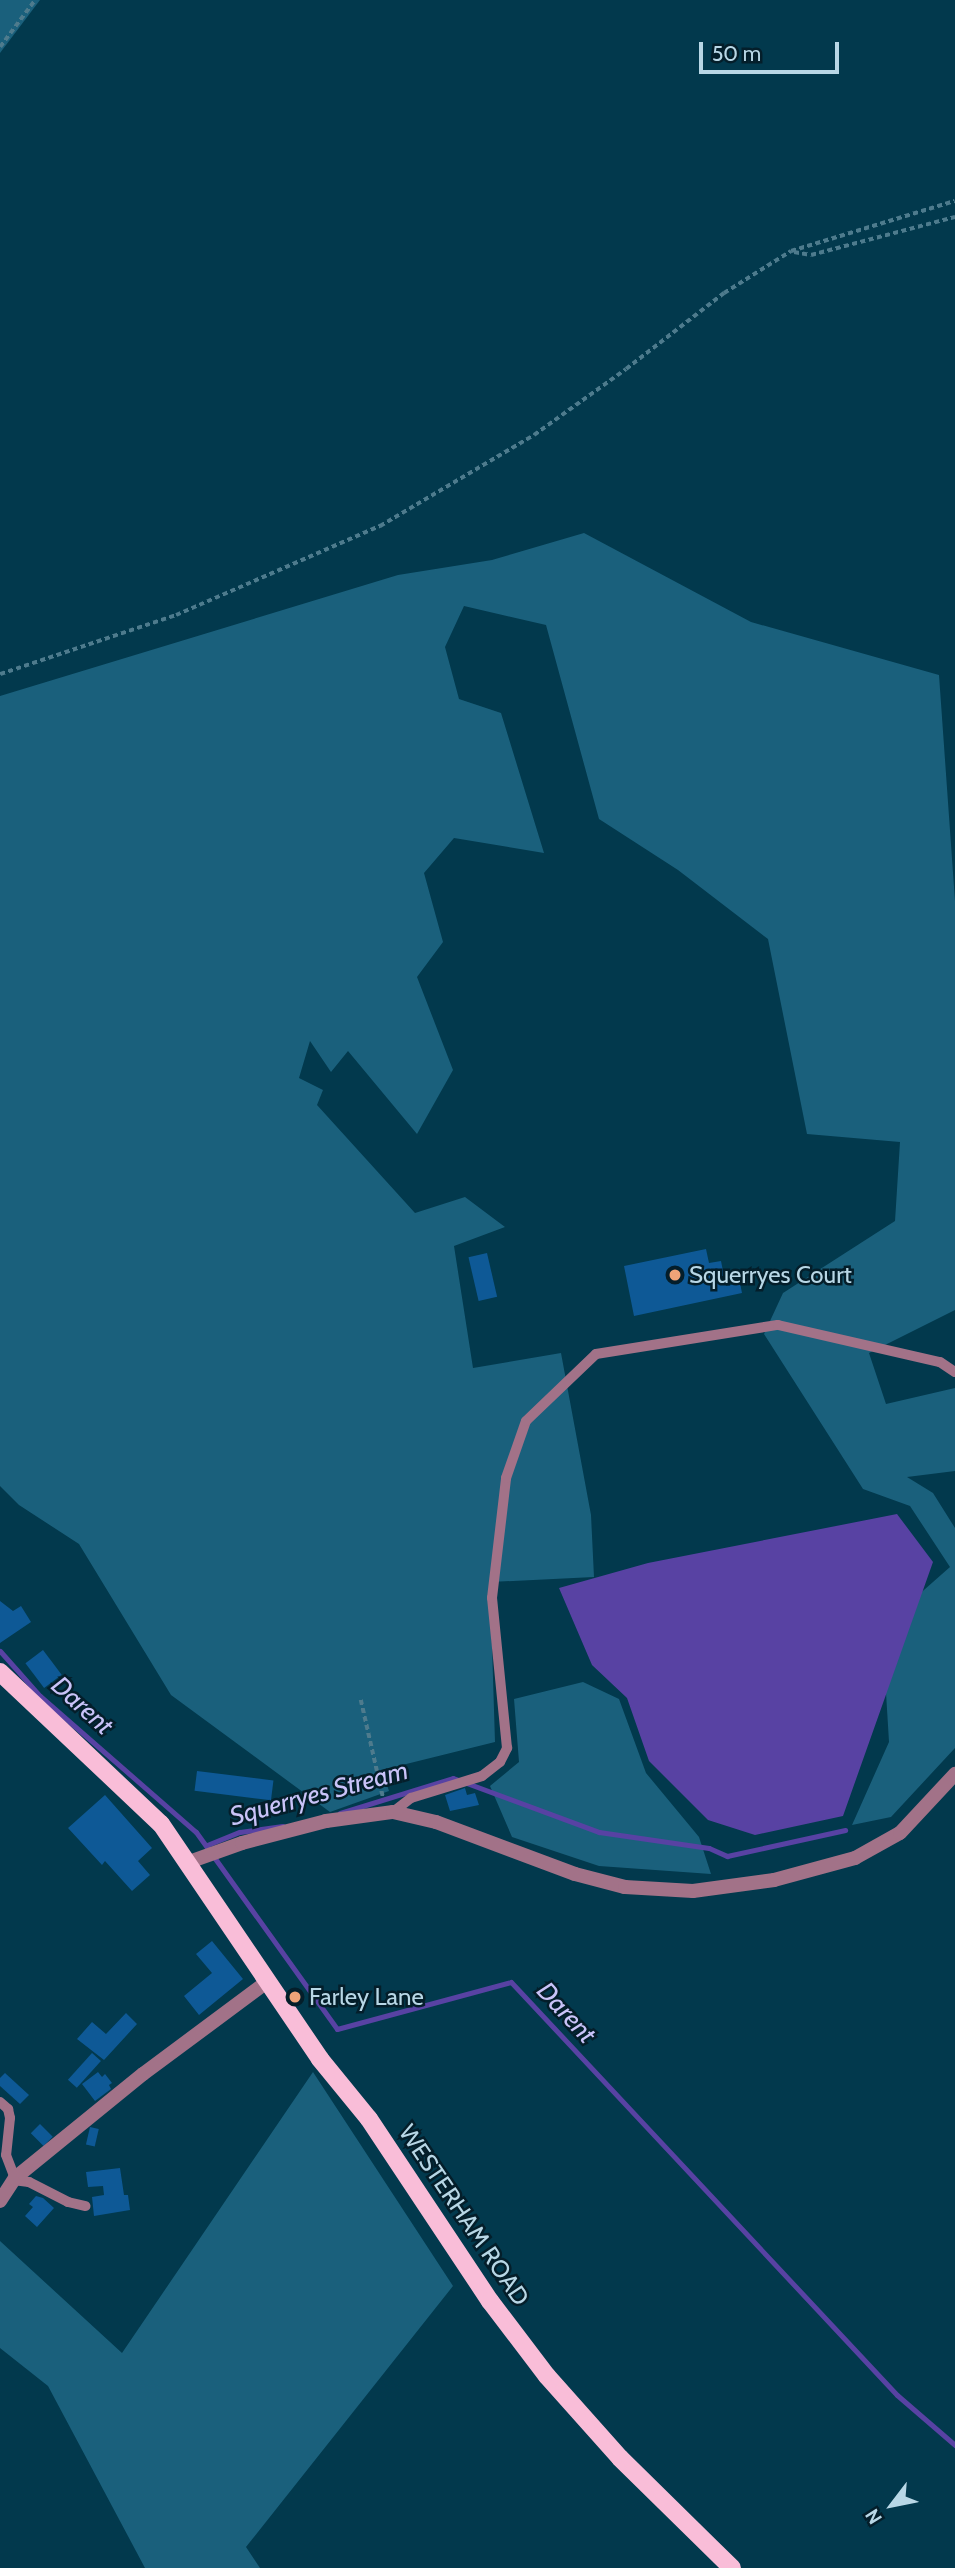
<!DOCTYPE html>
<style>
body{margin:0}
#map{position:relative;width:955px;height:2568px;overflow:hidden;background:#02394d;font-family:Cabin,sans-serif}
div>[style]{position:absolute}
.green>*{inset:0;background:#1a607c}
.water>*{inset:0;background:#5842a3}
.stream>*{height:5px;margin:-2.5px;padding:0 2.5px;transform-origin:2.5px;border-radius:2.5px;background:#5842a3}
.building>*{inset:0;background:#0e5996;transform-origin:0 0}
.path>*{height:3.5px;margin-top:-1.75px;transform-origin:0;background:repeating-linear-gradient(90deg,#4e7b8d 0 5px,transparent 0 8.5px)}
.service>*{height:10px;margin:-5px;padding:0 5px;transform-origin:5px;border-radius:5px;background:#a27288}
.minor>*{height:14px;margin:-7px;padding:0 7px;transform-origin:7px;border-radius:7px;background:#a27288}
.tertiary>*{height:14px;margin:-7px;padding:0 7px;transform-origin:7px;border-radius:7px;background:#a27288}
.primary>*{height:18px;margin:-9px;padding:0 9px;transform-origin:9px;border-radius:9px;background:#f9bdd8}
.dots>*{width:19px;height:19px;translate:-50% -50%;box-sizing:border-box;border:4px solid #041e2a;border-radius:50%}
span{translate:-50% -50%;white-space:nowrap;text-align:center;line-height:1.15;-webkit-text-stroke:5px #041e2a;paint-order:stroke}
.poi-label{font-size:24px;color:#b8d7e6}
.left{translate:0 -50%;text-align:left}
.street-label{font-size:24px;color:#b8d7e6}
.water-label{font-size:26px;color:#c9c3f8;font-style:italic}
.north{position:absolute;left:857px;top:2470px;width:70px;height:70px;-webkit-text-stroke:5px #041e2a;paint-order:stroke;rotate:238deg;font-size:19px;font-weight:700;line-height:28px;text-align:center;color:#b8d7e6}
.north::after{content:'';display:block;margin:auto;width:24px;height:32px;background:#b8d7e6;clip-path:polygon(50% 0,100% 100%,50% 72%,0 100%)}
.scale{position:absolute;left:699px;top:42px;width:140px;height:32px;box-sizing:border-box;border:4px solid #b8d7e6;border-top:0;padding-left:9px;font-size:21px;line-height:24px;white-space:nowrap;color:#b8d7e6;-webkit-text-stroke:5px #041e2a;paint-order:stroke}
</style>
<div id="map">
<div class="green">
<div style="clip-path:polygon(0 0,40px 0,0 53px)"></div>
<div style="clip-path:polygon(584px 533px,751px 622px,939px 675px,955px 901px,955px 1310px,869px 1353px,886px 1404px,955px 1388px,955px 1471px,907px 1477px,933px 1493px,955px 1528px,955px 1748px,891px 1817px,852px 1825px,889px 1742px,882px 1627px,950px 1567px,910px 1506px,863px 1489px,764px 1334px,783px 1293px,895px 1221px,900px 1142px,807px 1134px,768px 939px,678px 870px,599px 819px,546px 625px,464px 606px,445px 647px,459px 699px,501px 713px,544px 853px,454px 838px,424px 873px,443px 942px,417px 977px,453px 1070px,417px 1134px,348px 1051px,331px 1072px,310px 1041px,299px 1078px,323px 1090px,317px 1105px,415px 1213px,465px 1197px,505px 1227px,454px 1246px,473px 1368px,561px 1353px,591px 1515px,594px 1577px,490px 1582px,495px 1742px,382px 1770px,389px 1791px,330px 1812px,171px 1695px,79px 1544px,19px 1505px,0 1486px,0 696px,398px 575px,492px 560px)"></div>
<div style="clip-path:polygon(583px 1682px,619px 1699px,646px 1773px,699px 1837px,711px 1874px,599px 1866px,512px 1837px,490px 1786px,519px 1762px,514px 1699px)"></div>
<div style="clip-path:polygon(313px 2072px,453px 2286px,246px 2547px,260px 2568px,145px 2568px,48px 2386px,0 2348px,0 2241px,122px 2353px)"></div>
</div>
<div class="water">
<div style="clip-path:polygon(897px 1514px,933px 1562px,843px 1816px,755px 1835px,708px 1820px,649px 1761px,627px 1698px,592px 1665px,559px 1588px,648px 1563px)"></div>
</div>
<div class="stream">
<div style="left:0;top:1651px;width:60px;rotate:48.4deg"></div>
<div style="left:40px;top:1696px;width:207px;rotate:41.1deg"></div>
<div style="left:196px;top:1832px;width:242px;rotate:54.4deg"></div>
<div style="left:337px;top:2029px;width:180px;rotate:-15.1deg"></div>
<div style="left:511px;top:1982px;width:565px;rotate:46.94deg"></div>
<div style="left:897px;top:2395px;width:77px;rotate:40.8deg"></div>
<div style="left:340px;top:1813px;width:118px;rotate:-17.2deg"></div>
<div style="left:453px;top:1778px;width:156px;rotate:20.3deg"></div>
<div style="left:599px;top:1832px;width:111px;rotate:8.3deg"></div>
<div style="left:709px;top:1848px;width:20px;rotate:24deg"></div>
<div style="left:727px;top:1856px;width:121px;rotate:-12.4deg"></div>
<div style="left:207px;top:1845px;width:35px;rotate:-22deg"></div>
<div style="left:240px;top:1832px;width:43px;rotate:-7.9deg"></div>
</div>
<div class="building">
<div style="clip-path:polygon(706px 1249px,709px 1263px,721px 1261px,726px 1286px,740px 1283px,742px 1293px,634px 1316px,624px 1266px)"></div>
<div style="left:487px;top:1253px;width:45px;height:19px;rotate:77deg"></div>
<div style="clip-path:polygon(0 1601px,13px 1611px,21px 1606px,31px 1622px,0 1643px)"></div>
<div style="left:43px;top:1650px;width:31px;height:22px;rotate:53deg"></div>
<div style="left:197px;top:1771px;width:77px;height:20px;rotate:7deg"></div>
<div style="clip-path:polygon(465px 1788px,467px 1795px,475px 1793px,479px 1805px,450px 1811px,445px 1795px)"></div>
<div style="clip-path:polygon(105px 1795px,152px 1848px,138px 1861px,150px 1875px,132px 1891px,105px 1861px,102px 1865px,68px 1828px)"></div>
<div style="clip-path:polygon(212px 1941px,243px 1979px,199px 2015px,184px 1996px,212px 1973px,196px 1954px)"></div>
<div style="clip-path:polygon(126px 2013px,137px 2024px,104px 2060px,77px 2039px,92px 2022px,106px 2034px)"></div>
<div style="left:92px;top:2053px;width:12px;height:36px;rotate:42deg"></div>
<div style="clip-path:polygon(98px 2072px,102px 2077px,105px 2074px,112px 2083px,109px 2085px,111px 2089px,95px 2101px,82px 2084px)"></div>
<div style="clip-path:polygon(5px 2073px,29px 2095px,20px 2104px,0 2086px,0 2078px)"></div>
<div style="left:40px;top:2124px;width:18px;height:13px;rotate:45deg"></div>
<div style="left:90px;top:2127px;width:9px;height:18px;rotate:13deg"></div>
<div style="clip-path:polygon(120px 2168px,124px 2195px,128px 2195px,130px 2210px,94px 2216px,92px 2197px,104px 2195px,103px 2186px,88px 2187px,86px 2172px)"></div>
<div style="clip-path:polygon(36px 2196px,43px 2198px,54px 2208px,37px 2227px,25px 2216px,33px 2207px,29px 2204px)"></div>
</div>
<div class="path">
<div style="left:0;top:47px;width:59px;rotate:-53.3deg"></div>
<div style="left:794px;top:252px;width:17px;rotate:10deg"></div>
<div style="left:811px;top:255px;width:149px;rotate:-14.8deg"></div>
<div style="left:0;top:674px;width:186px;rotate:-18.5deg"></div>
<div style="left:176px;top:615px;width:223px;rotate:-23.6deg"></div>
<div style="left:380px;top:526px;width:179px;rotate:-30.6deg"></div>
<div style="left:534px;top:435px;width:113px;rotate:-35.7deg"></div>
<div style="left:626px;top:369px;width:124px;rotate:-37.8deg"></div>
<div style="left:724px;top:293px;width:79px;rotate:-32.1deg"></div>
<div style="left:791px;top:251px;width:171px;rotate:-17deg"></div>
<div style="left:361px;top:1700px;width:99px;rotate:77.2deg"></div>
</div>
<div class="service">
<div style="left:393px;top:1812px;width:23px;rotate:-38deg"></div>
<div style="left:411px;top:1798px;width:74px;rotate:-17.2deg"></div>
<div style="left:482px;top:1776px;width:23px;rotate:-38deg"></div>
<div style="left:500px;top:1762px;width:16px;rotate:-63deg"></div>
<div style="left:507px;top:1748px;width:151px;rotate:-95.7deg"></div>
<div style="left:492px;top:1598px;width:121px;rotate:-83.3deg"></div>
<div style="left:506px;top:1478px;width:60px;rotate:-70.7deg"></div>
<div style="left:526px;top:1421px;width:97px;rotate:-43.7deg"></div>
<div style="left:596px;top:1354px;width:184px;rotate:-9.1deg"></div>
<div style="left:778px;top:1325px;width:166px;rotate:12.9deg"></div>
<div style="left:940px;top:1362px;width:18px;rotate:34deg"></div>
<div style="left:0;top:2102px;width:11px;rotate:41deg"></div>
<div style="left:8px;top:2109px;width:9px;rotate:77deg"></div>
<div style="left:10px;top:2118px;width:37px;rotate:96deg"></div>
<div style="left:6px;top:2155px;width:25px;rotate:69deg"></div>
<div style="left:13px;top:2180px;width:16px;rotate:7deg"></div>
<div style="left:29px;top:2182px;width:44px;rotate:27.1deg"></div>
<div style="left:68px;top:2202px;width:18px;rotate:13deg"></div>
</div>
<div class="minor">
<div style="left:0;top:2201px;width:27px;rotate:-57deg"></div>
<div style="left:15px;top:2178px;width:165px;rotate:-39.1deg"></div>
<div style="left:143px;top:2074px;width:154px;rotate:-36.6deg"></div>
</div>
<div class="tertiary">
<div style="left:189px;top:1862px;width:56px;rotate:-19.7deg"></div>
<div style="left:242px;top:1843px;width:87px;rotate:-14.7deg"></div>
<div style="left:326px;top:1821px;width:68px;rotate:-7.7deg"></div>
<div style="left:393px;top:1812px;width:44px;rotate:13.1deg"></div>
<div style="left:436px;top:1822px;width:148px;rotate:20.5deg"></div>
<div style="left:575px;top:1874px;width:52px;rotate:14.6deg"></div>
<div style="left:625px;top:1887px;width:68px;rotate:3.4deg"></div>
<div style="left:693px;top:1891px;width:82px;rotate:-7.7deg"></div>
<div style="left:774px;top:1880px;width:84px;rotate:-15.2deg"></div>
<div style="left:855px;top:1858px;width:51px;rotate:-29.1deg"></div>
<div style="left:900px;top:1833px;width:81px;rotate:-47deg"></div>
</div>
<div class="primary">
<div style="left:0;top:1672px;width:221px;rotate:43.4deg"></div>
<div style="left:161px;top:1824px;width:284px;rotate:55.9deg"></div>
<div style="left:320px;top:2059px;width:77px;rotate:50.8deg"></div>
<div style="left:369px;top:2119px;width:219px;rotate:56.4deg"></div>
<div style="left:490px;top:2301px;width:94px;rotate:52.8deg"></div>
<div style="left:547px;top:2376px;width:110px;rotate:48.3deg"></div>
<div style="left:620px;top:2458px;width:157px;rotate:44.5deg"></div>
</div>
<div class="dots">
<div style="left:675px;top:1275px;background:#efa378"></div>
<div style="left:295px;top:1997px;background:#efa378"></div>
</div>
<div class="poi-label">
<span class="left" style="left:689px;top:1275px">Squerryes Court</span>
<span class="left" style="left:309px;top:1997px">Farley Lane</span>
</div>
<div class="street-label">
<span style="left:464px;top:2215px;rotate:56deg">WESTERHAM ROAD</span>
</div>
<div class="water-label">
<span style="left:82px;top:1706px;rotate:42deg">Darent</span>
<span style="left:319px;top:1794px;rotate:-15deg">Squerryes Stream</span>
<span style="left:566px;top:2013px;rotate:47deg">Darent</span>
</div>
<div class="north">N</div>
<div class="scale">50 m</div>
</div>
